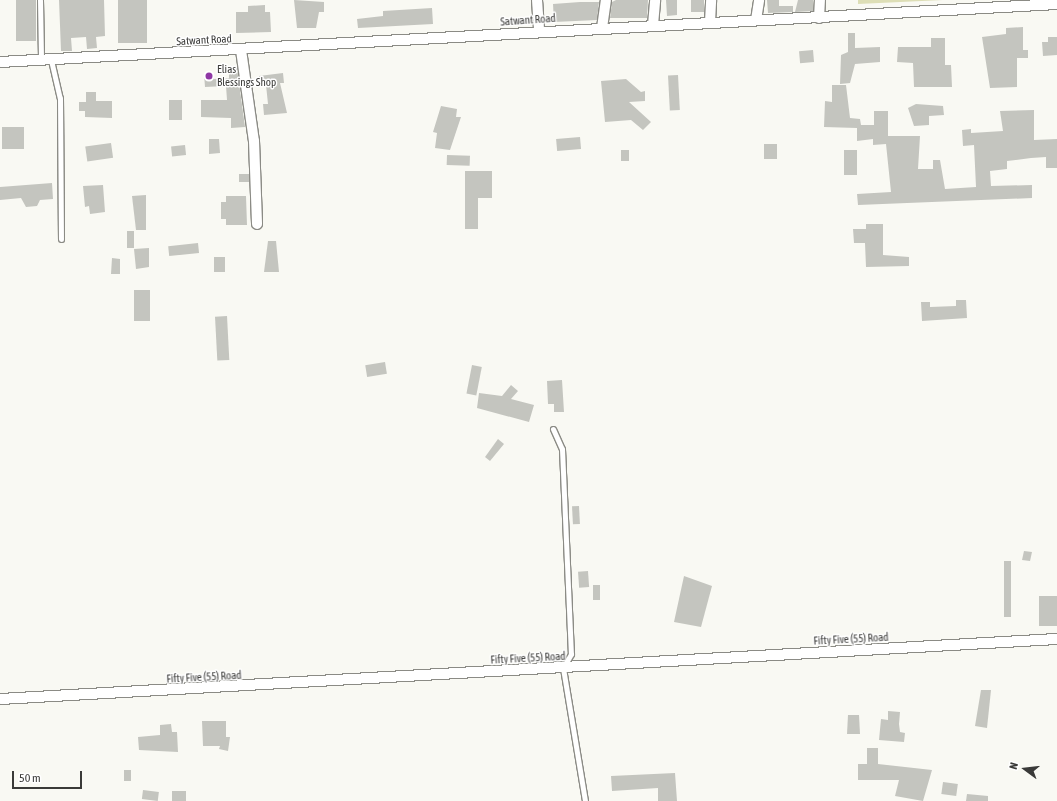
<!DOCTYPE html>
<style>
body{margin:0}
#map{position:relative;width:1057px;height:801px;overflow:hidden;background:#f9f9f3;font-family:"Asap Condensed",sans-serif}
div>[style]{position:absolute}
.green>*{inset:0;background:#dddeb6}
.building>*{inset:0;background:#c4c5bf;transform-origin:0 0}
.roads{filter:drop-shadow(1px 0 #8b8b85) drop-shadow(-1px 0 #8b8b85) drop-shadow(0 1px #8b8b85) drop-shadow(0 -1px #8b8b85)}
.service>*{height:5px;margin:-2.5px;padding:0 2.5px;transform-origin:2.5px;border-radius:2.5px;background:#fff}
.minor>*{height:10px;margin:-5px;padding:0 5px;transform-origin:5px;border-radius:5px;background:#fff}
.dots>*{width:11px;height:11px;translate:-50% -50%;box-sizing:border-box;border:2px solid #fff;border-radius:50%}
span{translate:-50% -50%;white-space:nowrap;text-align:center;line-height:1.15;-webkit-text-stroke:3px #fff;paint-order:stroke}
.street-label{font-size:11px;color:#3a3a38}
.poi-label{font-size:11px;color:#3a3a38}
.left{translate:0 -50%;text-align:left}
.north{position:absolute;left:1005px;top:749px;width:40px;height:40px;-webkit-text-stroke:3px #fff;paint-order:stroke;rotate:285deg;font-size:11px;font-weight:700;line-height:16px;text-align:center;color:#3a3a38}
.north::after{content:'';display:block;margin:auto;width:14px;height:18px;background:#3a3a38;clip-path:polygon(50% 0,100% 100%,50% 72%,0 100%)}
.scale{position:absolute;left:12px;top:771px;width:70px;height:18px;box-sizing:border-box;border:2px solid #3a3a38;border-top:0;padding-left:5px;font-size:12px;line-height:14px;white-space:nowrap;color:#3a3a38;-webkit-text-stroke:3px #fff;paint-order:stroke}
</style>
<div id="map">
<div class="green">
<div style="clip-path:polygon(858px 0,943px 0,858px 4px)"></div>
</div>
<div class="building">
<div style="left:16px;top:0;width:20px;height:41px"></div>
<div style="clip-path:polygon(59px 0,104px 0,105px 36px,96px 37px,97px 48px,87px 49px,86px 37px,71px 38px,72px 51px,61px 51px)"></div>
<div style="left:118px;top:0;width:29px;height:43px"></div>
<div style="clip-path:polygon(294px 0,324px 2px,324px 12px,319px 12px,316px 28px,297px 28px)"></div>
<div style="clip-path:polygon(616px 0,648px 0,647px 18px,610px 18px,612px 2px)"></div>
<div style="clip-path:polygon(666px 0,677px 0,677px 15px,667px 16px)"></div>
<div style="left:691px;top:0;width:13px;height:12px"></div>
<div style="clip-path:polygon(767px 0,779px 0,779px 6px,793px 6px,793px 12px,768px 13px)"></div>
<div style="clip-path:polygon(798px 0,813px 0,813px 11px,795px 12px)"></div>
<div style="clip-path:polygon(580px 2px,599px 2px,597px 20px,554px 22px,553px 4px)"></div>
<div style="clip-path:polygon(265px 5px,265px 12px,270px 12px,271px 32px,236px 33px,236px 12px,248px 12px,248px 6px)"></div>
<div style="clip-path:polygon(432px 8px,433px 24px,358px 28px,357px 19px,383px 16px,383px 11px)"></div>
<div style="clip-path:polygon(1023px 27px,1023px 50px,1028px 50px,1028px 58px,1017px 58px,1017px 87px,990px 88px,982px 37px,1006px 34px,1006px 28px)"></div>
<div style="clip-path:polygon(848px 33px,855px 33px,855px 48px,880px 47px,880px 62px,855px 64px,850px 83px,840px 84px,841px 55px,848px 52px)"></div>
<div style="clip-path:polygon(1048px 37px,1057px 37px,1057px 55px,1043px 56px,1042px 42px,1048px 42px)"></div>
<div style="clip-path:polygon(931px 38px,945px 38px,945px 65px,951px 65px,952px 87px,914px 87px,913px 63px,897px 62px,898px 47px,931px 47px)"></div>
<div style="left:813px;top:50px;width:12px;height:14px;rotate:85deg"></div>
<div style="clip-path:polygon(229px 68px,237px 68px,245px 127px,231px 128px,231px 118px,201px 117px,201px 100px,227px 100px,226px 86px,205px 87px,204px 74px,213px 74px,214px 79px,229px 78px)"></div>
<div style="clip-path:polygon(283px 73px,284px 83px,280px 83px,287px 113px,264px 115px,263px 104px,268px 104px,266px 85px,260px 86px,259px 76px)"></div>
<div style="left:678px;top:75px;width:35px;height:10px;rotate:87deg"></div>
<div style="clip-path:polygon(626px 79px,641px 92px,645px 91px,645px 101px,629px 102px,651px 122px,643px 130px,631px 120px,605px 122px,601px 81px)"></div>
<div style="clip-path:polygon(832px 85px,846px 85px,850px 118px,860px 119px,861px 125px,874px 125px,874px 111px,888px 111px,888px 136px,920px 136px,918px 169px,933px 169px,933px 160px,940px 160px,945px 189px,976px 187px,974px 145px,963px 146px,962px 130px,971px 129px,971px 133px,1003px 131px,1000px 111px,1034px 110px,1034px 140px,1057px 139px,1057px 168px,1046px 168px,1046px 157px,1031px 158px,1007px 161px,1007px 169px,990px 171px,991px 186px,1032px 185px,1032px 198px,858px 205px,857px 194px,891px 192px,886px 144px,873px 145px,873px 139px,857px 141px,857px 128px,824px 127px,825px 101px,832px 102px)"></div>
<div style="clip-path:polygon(86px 92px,96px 92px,96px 101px,112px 101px,112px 118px,85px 117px,85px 111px,79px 111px,79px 102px,86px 102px)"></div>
<div style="left:169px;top:100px;width:13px;height:20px"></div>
<div style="clip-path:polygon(916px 104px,943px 106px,944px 115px,929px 116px,929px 125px,914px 126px,908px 108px)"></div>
<div style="clip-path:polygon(441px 106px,457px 109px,456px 117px,461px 117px,450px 150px,435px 148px,437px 133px,433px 132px)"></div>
<div style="left:2px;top:127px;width:22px;height:22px"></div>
<div style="left:580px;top:137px;width:12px;height:24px;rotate:85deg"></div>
<div style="clip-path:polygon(209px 139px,219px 139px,220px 153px,209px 154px)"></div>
<div style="left:111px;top:143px;width:15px;height:26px;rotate:82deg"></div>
<div style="left:764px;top:144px;width:13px;height:15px"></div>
<div style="left:185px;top:145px;width:10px;height:14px;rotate:84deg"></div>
<div style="left:621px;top:150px;width:8px;height:11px"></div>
<div style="left:844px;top:150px;width:13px;height:25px"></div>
<div style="left:447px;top:155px;width:23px;height:10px;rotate:2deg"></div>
<div style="clip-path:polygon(465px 171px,492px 171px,492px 198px,478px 198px,478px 229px,465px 229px)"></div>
<div style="left:239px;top:174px;width:10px;height:8px"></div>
<div style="clip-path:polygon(52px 183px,53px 199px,40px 200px,37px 206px,26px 207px,21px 198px,0 200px,0 187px)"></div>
<div style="clip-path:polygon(103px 185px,105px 212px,90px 214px,89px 206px,85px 207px,83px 186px)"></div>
<div style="clip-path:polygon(146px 195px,146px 230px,136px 230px,132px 196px)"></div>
<div style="clip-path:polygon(226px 196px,246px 196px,247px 225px,226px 225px,226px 219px,221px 219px,221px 202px,226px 202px)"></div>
<div style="clip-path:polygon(866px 224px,883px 224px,883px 255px,909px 257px,909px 266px,866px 267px,865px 243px,854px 243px,853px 229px,866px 229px)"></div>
<div style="left:127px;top:231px;width:7px;height:17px"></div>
<div style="clip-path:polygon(268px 241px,276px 241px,279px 272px,264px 272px)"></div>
<div style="left:198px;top:243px;width:10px;height:30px;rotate:84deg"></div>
<div style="clip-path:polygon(149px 248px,149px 267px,136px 269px,134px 249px)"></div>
<div style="left:214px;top:257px;width:11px;height:15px"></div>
<div style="clip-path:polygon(112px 258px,120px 259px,120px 274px,111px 274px)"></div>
<div style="left:134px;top:290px;width:16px;height:31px"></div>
<div style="clip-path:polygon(956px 300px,966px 300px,967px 318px,922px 321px,921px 302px,930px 302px,930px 307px,956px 306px)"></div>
<div style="left:227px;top:316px;width:44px;height:12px;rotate:87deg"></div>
<div style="left:385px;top:362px;width:12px;height:20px;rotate:81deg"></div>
<div style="left:472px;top:365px;width:10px;height:29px;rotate:11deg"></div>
<div style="clip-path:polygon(562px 380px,564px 412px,554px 412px,554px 404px,548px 404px,547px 381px)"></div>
<div style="clip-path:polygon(511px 385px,518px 391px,511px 399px,534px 405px,529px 422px,477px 408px,479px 393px,502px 396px)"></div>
<div style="clip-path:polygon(498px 439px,504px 444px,490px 461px,485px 457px)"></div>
<div style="left:579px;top:506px;width:18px;height:7px;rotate:87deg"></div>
<div style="clip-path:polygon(1024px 551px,1032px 552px,1030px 561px,1022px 560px)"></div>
<div style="left:1004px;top:561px;width:7px;height:56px"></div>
<div style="left:588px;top:571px;width:16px;height:10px;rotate:86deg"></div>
<div style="clip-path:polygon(684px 576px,712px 586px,701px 627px,674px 622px)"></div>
<div style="left:600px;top:585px;width:15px;height:7px;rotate:90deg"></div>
<div style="left:1039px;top:596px;width:18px;height:30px"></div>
<div style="clip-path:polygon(981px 690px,991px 690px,987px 728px,975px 726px)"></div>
<div style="clip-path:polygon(888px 711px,900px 712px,899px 724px,900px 732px,905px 733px,904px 742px,879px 740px,881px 719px,888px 720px)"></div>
<div style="clip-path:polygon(848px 715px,859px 715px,860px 734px,847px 734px)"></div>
<div style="clip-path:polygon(202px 721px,226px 721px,226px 737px,230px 737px,228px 751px,219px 749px,220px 746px,203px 746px)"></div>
<div style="clip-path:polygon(171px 724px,172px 732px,177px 732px,178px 752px,139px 750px,138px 737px,160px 735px,160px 725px)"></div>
<div style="clip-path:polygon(867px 748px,878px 748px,878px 764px,932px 770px,923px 801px,895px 796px,899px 780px,858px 780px,858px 764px,867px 764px)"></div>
<div style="left:124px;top:770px;width:7px;height:11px"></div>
<div style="clip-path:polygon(675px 773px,677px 801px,658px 801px,658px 788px,612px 791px,611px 776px)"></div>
<div style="left:943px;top:782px;width:15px;height:12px;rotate:8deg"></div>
<div style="left:143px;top:790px;width:16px;height:9px;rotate:7deg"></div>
<div style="left:172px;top:791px;width:14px;height:10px"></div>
<div style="clip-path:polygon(967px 794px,988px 796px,988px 801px,966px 801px)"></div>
</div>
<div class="roads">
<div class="service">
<div style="left:40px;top:0;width:60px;rotate:89deg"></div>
<div style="left:51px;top:60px;width:39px;rotate:77deg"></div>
<div style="left:60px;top:98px;width:141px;rotate:89.6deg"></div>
<div style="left:553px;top:429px;width:22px;rotate:66deg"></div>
<div style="left:562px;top:449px;width:205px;rotate:87.5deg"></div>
<div style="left:571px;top:654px;width:16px;rotate:120deg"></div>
<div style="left:563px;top:668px;width:135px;rotate:80.6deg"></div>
</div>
<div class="minor">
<div style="left:537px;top:0;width:31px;rotate:86deg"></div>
<div style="left:819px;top:18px;width:18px;rotate:-87deg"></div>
<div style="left:756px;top:20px;width:20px;rotate:-81deg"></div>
<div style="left:710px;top:22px;width:22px;rotate:-87deg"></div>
<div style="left:653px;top:25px;width:25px;rotate:-85deg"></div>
<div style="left:602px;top:28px;width:28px;rotate:-82deg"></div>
<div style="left:241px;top:50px;width:92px;rotate:81.9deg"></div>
<div style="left:254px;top:141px;width:83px;rotate:87.9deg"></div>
<div style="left:0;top:62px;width:1059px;rotate:-3.14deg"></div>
<div style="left:0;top:699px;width:1059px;rotate:-3.25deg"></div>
</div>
</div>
<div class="dots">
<div style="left:209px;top:76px;background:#8f37a4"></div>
</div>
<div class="street-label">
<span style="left:528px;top:20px;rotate:-4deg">Satwant Road</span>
<span style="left:204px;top:40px;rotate:-3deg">Satwant Road</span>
<span style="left:851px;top:639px;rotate:-3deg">Fifty Five (55) Road</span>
<span style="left:528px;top:658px;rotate:-3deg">Fifty Five (55) Road</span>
<span style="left:204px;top:677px;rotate:-3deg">Fifty Five (55) Road</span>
</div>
<div class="poi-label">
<span class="left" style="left:217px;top:76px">Elias<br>Blessings Shop</span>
</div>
<div class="north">N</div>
<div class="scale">50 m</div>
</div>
